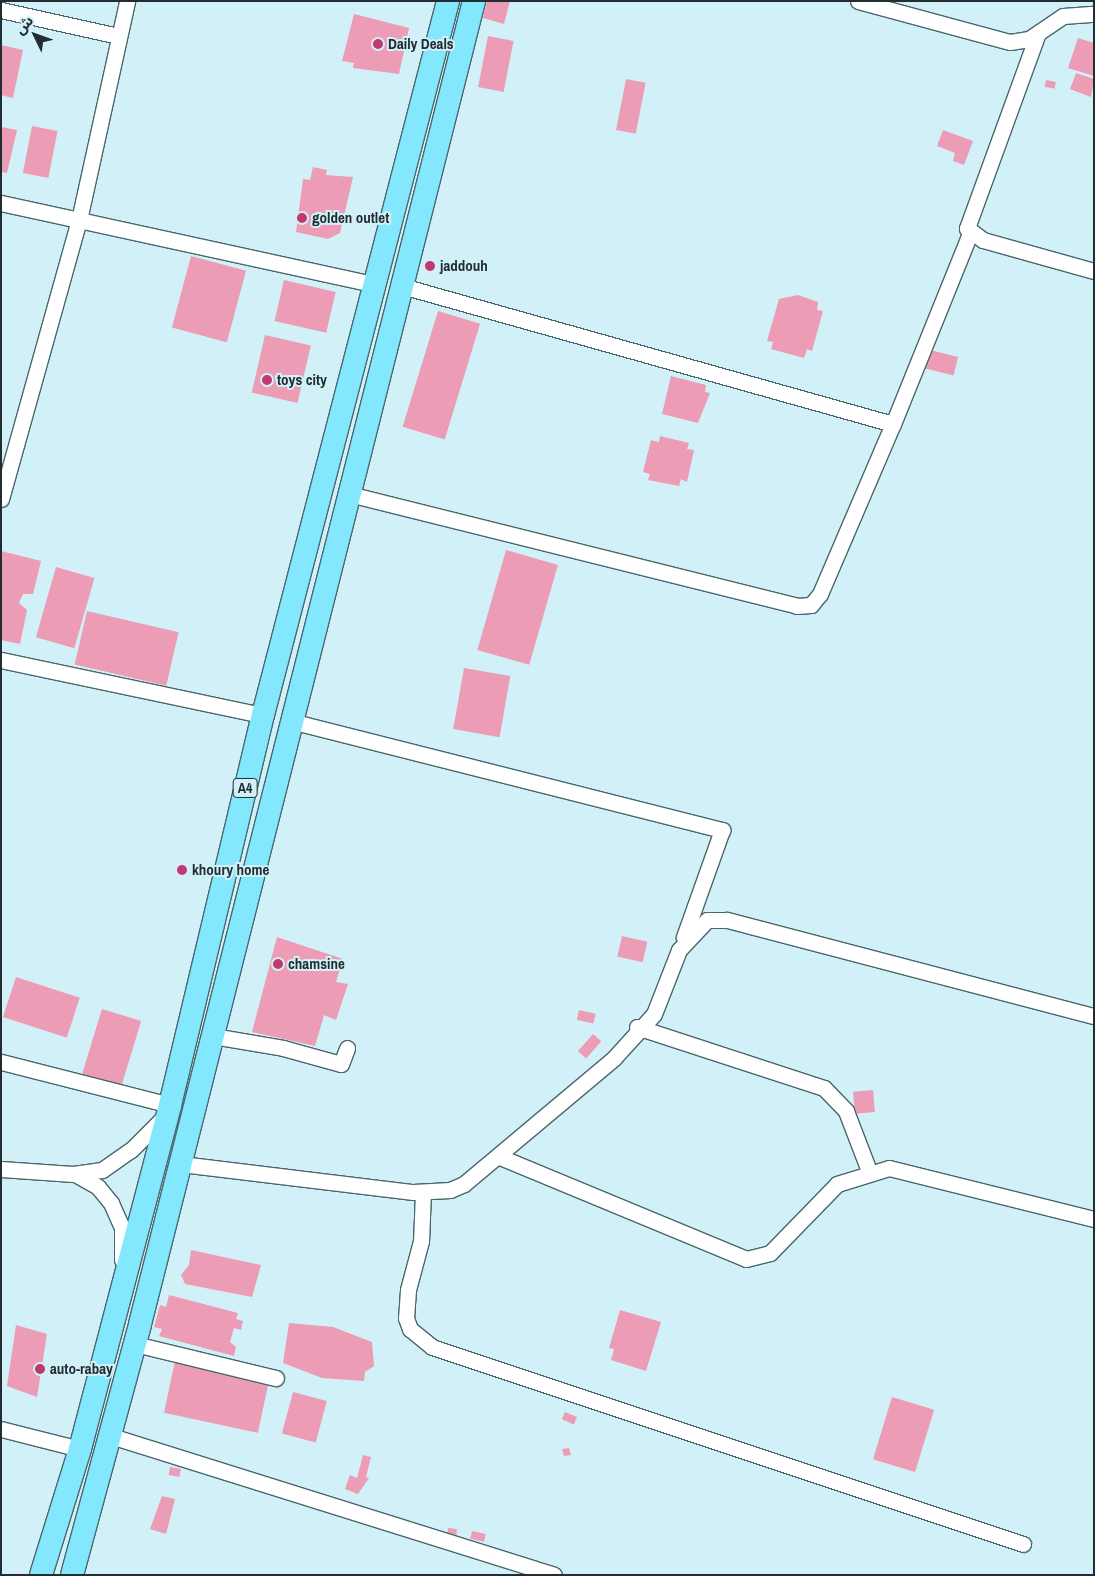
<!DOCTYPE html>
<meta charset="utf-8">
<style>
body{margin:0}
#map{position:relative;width:1095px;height:1576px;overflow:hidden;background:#d1f0f8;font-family:"Archivo Narrow","Noto Sans Arabic",sans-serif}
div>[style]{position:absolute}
.building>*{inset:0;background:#ec9db5;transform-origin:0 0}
.roads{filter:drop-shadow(1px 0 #4a666c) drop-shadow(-1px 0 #4a666c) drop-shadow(0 1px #4a666c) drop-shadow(0 -1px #4a666c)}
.minor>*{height:15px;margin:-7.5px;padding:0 7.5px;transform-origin:7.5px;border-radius:7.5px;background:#fff}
.highway>*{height:22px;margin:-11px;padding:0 11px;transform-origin:11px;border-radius:11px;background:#83e7fd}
.dots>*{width:14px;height:14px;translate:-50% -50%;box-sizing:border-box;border:2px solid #d1f0f8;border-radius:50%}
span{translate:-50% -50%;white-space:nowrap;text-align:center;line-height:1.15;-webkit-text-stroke:4px #d1f0f8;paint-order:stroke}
.shield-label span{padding:1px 4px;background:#d1f0f8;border:1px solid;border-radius:4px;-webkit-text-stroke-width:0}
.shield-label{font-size:14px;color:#212d30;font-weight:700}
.poi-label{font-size:15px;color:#212d30;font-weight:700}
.left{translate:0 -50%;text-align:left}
.frame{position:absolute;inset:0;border:2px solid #212d30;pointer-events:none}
.north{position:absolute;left:10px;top:10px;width:50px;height:50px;-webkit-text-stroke:4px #d1f0f8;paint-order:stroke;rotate:312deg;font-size:14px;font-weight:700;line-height:20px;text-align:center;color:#212d30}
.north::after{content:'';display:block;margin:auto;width:18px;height:22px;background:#212d30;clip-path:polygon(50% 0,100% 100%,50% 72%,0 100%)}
</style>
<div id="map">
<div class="building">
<div style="clip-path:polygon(487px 1px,510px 1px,504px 24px,483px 18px)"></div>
<div style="clip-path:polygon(354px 14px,409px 28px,399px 74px,353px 68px,354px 63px,342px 61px)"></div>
<div style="left:488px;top:36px;width:26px;height:52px;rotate:11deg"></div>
<div style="clip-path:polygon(1078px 38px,1094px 43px,1094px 76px,1068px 68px)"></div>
<div style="clip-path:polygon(1px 45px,23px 50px,13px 98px,1px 95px)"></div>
<div style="clip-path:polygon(1076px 73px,1094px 79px,1091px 97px,1070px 89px)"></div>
<div style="left:626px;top:79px;width:20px;height:52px;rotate:11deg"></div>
<div style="left:1046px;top:80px;width:10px;height:7px;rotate:11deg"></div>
<div style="left:32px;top:126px;width:26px;height:48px;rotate:11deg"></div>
<div style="clip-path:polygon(1px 127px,17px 130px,7px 173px,1px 172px)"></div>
<div style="clip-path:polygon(943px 130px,973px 141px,964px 165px,953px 161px,955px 153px,937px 146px)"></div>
<div style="clip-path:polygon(313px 167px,327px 170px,326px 175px,353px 177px,340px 233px,328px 239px,296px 232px,303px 179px,310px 180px)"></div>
<div style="left:191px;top:256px;width:57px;height:74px;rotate:15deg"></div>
<div style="left:284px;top:280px;width:53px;height:42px;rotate:13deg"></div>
<div style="clip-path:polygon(798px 295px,818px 302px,817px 310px,823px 311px,812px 351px,807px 349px,804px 358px,771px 349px,773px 342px,767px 341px,779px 299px)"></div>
<div style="left:438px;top:311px;width:44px;height:121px;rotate:17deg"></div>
<div style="left:265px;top:335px;width:47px;height:59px;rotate:13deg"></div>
<div style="left:930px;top:350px;width:29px;height:19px;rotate:14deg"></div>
<div style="clip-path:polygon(671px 376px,706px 385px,705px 392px,710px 393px,698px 423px,662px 414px)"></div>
<div style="clip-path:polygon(660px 436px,689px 443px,687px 449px,694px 450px,687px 482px,681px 479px,679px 486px,648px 480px,650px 474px,643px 472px,651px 440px,659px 442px)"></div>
<div style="left:506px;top:550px;width:54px;height:104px;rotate:16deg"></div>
<div style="clip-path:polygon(1px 551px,41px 561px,33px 594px,23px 594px,19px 603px,27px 610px,20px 644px,1px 640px)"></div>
<div style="left:56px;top:567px;width:40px;height:73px;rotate:16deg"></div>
<div style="left:87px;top:611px;width:94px;height:55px;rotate:13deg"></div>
<div style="left:464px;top:668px;width:47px;height:62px;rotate:10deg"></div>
<div style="left:622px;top:936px;width:26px;height:21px;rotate:13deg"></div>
<div style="clip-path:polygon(277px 937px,343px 959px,336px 982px,348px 984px,336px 1020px,324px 1015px,315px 1046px,252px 1032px)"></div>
<div style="left:16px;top:977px;width:67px;height:42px;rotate:18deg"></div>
<div style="left:102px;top:1009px;width:41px;height:71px;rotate:17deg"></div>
<div style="left:579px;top:1010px;width:17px;height:10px;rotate:13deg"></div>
<div style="left:593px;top:1034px;width:11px;height:23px;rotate:41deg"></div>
<div style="left:873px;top:1090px;width:22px;height:20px;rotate:85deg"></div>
<div style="clip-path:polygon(191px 1250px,261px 1265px,252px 1297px,185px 1284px,181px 1275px,189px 1265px)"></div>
<div style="clip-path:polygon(169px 1295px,238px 1313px,236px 1319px,243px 1321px,241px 1330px,234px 1328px,230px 1342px,236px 1347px,234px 1356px,159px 1336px,162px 1329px,154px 1327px,160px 1305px,166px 1307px)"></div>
<div style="clip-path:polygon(620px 1310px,661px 1322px,646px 1371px,611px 1360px,614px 1349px,609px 1348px)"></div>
<div style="clip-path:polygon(289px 1323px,333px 1327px,372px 1342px,374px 1366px,365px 1372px,364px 1381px,322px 1378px,283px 1363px)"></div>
<div style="clip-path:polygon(16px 1325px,47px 1334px,37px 1397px,7px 1386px)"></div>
<div style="left:175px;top:1361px;width:96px;height:53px;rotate:12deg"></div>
<div style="left:293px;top:1392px;width:35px;height:43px;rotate:15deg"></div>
<div style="left:892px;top:1397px;width:44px;height:65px;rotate:17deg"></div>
<div style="left:565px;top:1412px;width:13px;height:8px;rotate:23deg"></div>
<div style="clip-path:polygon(569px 1448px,571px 1455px,564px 1456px,562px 1449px)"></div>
<div style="clip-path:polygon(363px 1455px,371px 1457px,366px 1477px,369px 1478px,358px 1494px,345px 1489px,350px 1475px,357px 1478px)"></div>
<div style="left:170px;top:1467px;width:11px;height:8px;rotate:10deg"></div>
<div style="clip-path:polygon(162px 1496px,175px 1499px,166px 1534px,150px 1529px)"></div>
<div style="left:448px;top:1528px;width:9px;height:6px;rotate:6deg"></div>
<div style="left:472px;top:1531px;width:14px;height:8px;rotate:12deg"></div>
</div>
<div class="roads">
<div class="minor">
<div style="left:858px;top:1px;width:157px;rotate:15.1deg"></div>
<div style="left:1010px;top:42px;width:19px;rotate:-9deg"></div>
<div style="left:1029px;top:39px;width:41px;rotate:-34.1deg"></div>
<div style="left:1063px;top:16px;width:31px;rotate:-4deg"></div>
<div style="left:1px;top:10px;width:120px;rotate:12.5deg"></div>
<div style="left:1038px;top:33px;width:208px;rotate:110deg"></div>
<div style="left:967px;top:228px;width:20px;rotate:37deg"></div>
<div style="left:983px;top:240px;width:115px;rotate:15.6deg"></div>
<div style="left:1px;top:203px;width:384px;rotate:12.3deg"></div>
<div style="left:402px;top:286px;width:510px;rotate:15.7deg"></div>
<div style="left:349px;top:494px;width:462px;rotate:14deg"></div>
<div style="left:797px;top:606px;width:14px;rotate:-4deg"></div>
<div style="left:811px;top:605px;width:14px;rotate:-51deg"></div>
<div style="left:820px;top:594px;width:185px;rotate:-66.8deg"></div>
<div style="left:893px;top:424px;width:206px;rotate:-68deg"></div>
<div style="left:1px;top:499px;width:290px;rotate:-74.4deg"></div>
<div style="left:79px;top:220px;width:224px;rotate:-77.6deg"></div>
<div style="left:1px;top:660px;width:268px;rotate:11.9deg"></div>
<div style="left:291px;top:721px;width:445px;rotate:14.2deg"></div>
<div style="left:722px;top:830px;width:114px;rotate:109.6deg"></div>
<div style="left:637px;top:1027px;width:197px;rotate:18.1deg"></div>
<div style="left:824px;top:1088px;width:32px;rotate:46deg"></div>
<div style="left:846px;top:1111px;width:64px;rotate:69deg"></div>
<div style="left:213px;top:1036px;width:71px;rotate:9.7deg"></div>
<div style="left:283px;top:1048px;width:60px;rotate:15.4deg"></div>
<div style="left:341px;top:1064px;width:17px;rotate:-69deg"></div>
<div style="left:1px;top:1062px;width:174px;rotate:14.3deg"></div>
<div style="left:500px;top:1157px;width:266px;rotate:22.5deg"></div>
<div style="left:746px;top:1259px;width:25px;rotate:-14deg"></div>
<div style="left:770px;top:1253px;width:96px;rotate:-45.8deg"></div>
<div style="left:837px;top:1184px;width:54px;rotate:-17.1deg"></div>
<div style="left:889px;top:1168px;width:211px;rotate:14deg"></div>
<div style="left:181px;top:1164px;width:234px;rotate:6.9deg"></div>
<div style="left:413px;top:1192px;width:37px;rotate:-3deg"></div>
<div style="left:450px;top:1190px;width:15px;rotate:-23deg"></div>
<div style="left:464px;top:1184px;width:196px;rotate:-40deg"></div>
<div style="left:614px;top:1058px;width:59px;rotate:-47.7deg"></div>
<div style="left:654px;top:1014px;width:69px;rotate:-68.7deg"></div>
<div style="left:679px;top:950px;width:41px;rotate:-47deg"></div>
<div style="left:707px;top:920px;width:20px"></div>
<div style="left:727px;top:920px;width:379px;rotate:14.7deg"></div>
<div style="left:1px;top:1169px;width:72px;rotate:4deg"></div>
<div style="left:73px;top:1174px;width:29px;rotate:-8deg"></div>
<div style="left:102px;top:1170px;width:35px;rotate:-35deg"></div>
<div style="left:131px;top:1150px;width:49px;rotate:-45deg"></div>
<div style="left:75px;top:1174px;width:26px;rotate:29deg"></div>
<div style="left:98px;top:1187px;width:21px;rotate:51deg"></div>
<div style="left:111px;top:1203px;width:27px;rotate:66deg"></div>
<div style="left:122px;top:1228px;width:32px;rotate:90deg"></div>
<div style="left:423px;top:1192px;width:49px;rotate:92.3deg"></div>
<div style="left:421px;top:1241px;width:51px;rotate:104.9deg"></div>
<div style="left:408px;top:1290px;width:28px;rotate:94deg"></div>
<div style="left:406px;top:1318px;width:12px;rotate:70deg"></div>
<div style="left:410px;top:1329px;width:28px;rotate:39deg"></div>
<div style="left:432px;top:1347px;width:623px;rotate:18.43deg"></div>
<div style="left:135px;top:1344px;width:145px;rotate:13.6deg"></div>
<div style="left:1px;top:1429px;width:81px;rotate:14.2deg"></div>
<div style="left:111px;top:1436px;width:464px;rotate:17.4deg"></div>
</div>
<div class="highway">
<div style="left:41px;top:1575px;width:132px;rotate:-72.8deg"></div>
<div style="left:80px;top:1449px;width:356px;rotate:-75.3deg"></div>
<div style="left:170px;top:1105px;width:401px;rotate:-76.6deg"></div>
<div style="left:263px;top:715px;width:738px;rotate:-75.47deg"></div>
<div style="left:72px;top:1575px;width:260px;rotate:-74.8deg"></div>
<div style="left:140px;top:1324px;width:1365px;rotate:-75.83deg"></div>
</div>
</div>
<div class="dots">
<div style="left:378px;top:44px;background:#c23871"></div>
<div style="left:302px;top:218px;background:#c23871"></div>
<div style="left:430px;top:266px;background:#c23871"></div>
<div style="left:267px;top:380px;background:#c23871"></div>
<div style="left:182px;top:870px;background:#c23871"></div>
<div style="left:278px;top:964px;background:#c23871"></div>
<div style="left:40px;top:1369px;background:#c23871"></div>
</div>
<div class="shield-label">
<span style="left:245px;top:788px">A4</span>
</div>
<div class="poi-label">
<span class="left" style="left:388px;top:44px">Daily Deals</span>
<span class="left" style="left:312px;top:218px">golden outlet</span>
<span class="left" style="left:440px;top:266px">jaddouh</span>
<span class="left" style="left:277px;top:380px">toys city</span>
<span class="left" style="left:192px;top:870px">khoury home</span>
<span class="left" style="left:288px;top:964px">chamsine</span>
<span class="left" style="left:50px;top:1369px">auto-rabay</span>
</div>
<div class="frame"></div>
<div class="north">ش</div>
</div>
